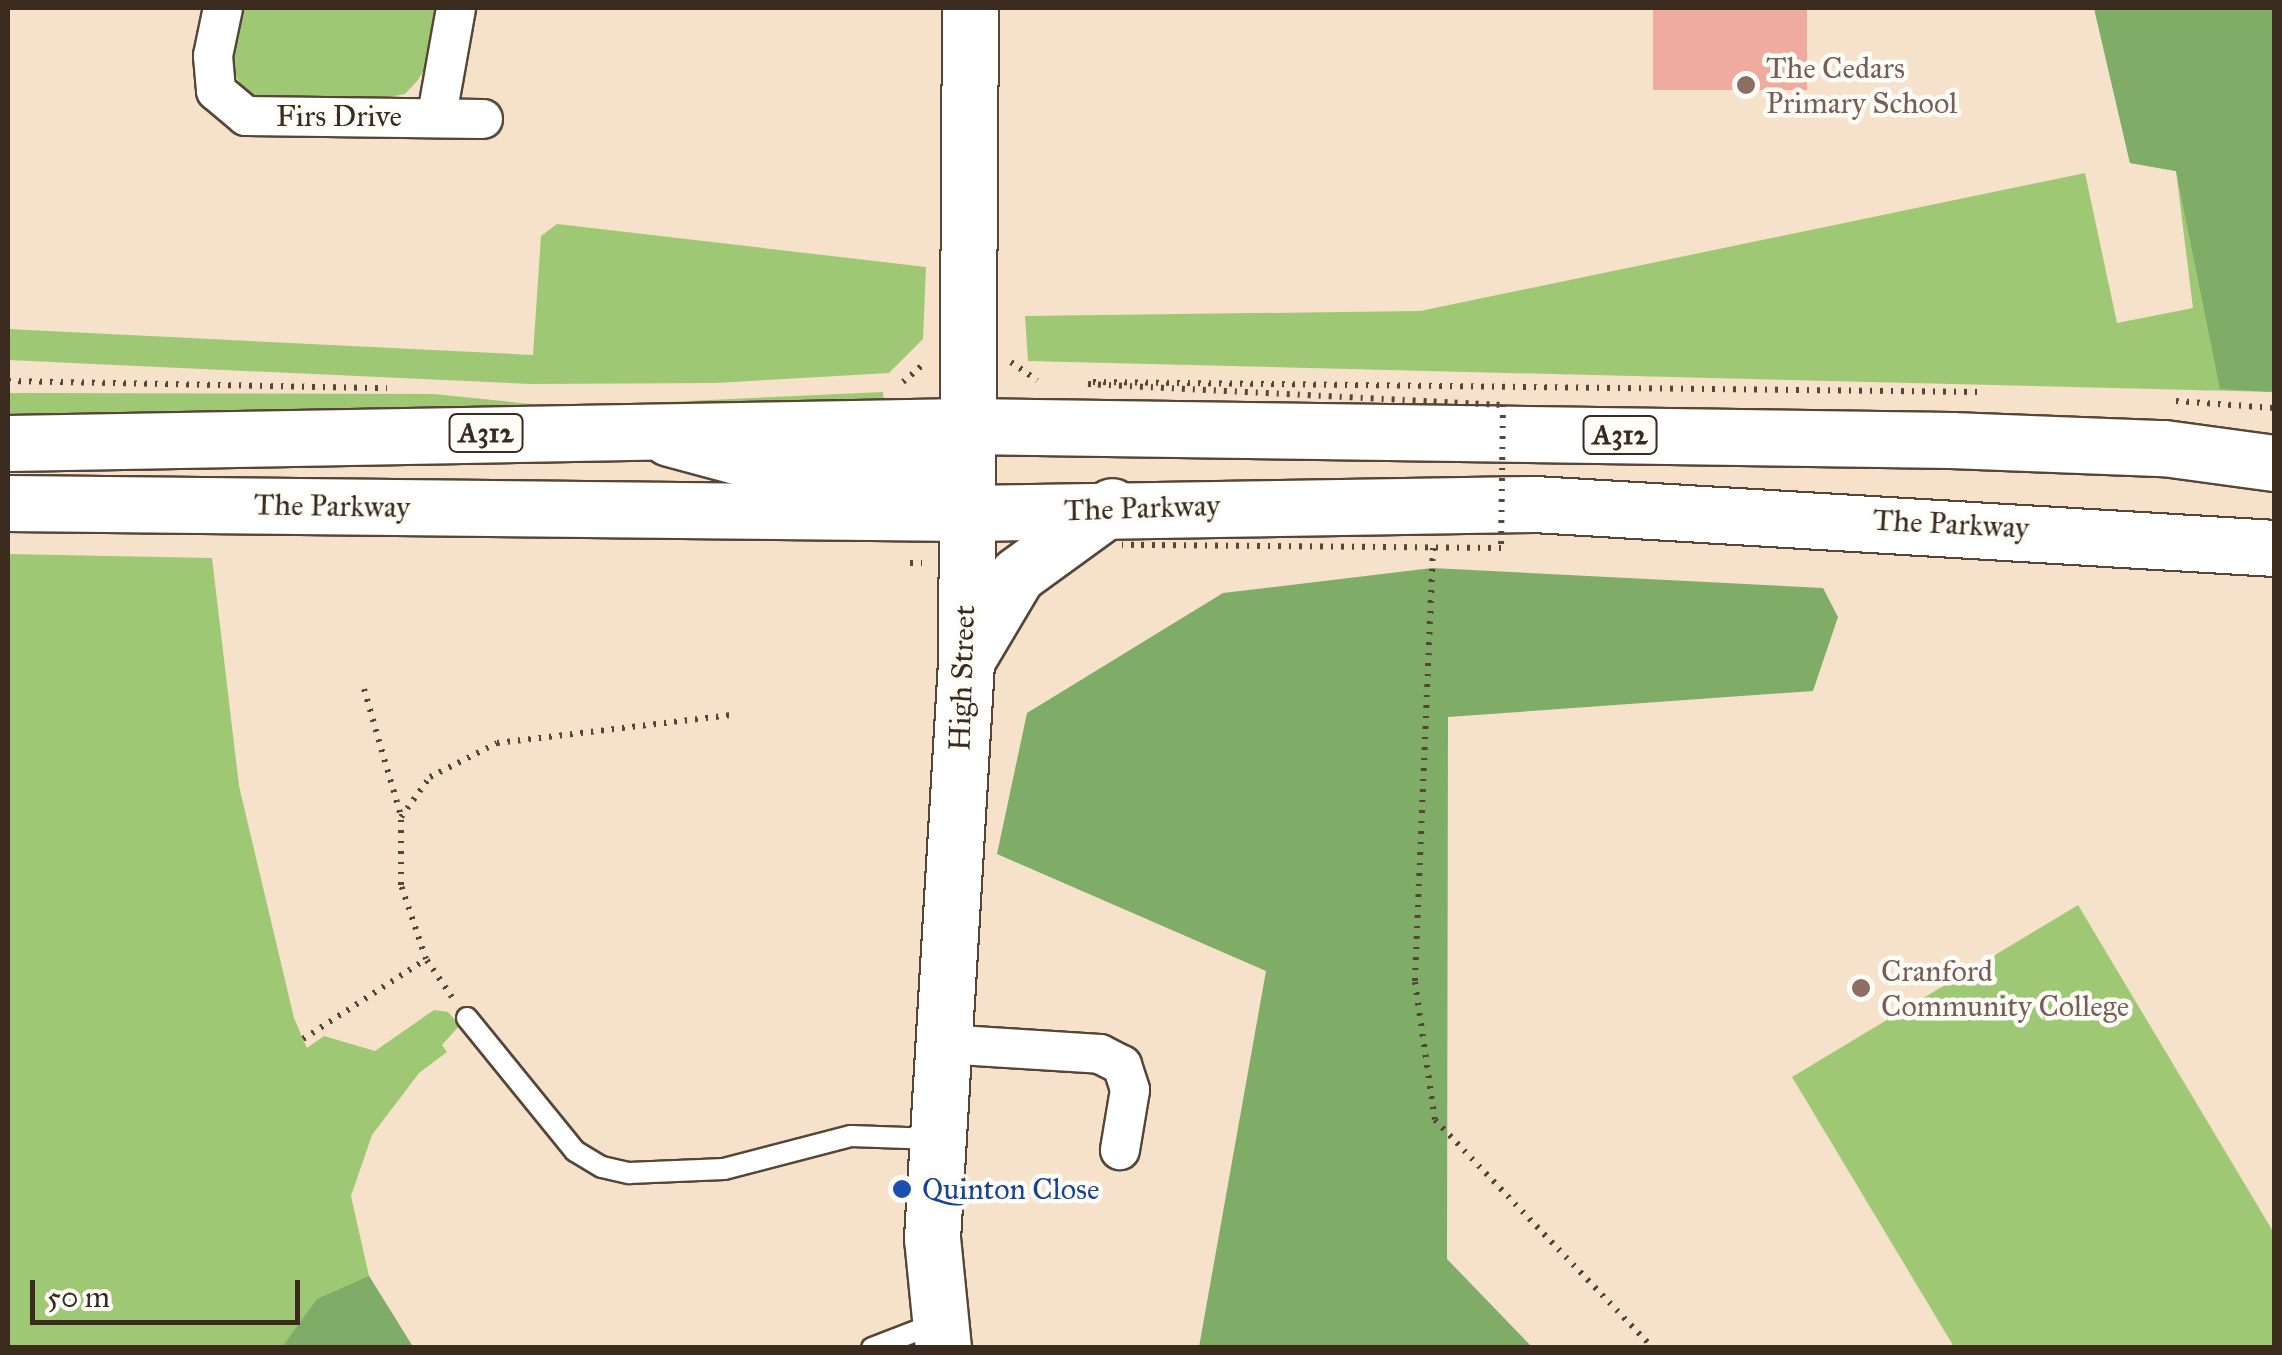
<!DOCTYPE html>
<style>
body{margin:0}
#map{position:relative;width:2282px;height:1355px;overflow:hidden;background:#f6e2ca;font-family:"IM FELL Great Primer",serif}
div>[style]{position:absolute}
.green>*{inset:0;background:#9fc874}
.forest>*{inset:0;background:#7fac66}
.building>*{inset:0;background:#f0ab9f;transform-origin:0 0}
.path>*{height:6px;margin-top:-3px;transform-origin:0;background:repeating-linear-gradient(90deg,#574638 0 2.5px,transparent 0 10.5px)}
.roads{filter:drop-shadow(2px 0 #574638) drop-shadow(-2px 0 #574638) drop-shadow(0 2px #574638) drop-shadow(0 -2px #574638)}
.lane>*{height:20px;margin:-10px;padding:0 10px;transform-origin:10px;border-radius:10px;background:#fff}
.street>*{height:38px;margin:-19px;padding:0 19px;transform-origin:19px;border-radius:19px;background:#fff}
.secondary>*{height:55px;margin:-27.5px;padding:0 27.5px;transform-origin:27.5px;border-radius:27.5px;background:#fff}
.highway>*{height:55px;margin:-27.5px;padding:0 27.5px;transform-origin:27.5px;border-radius:27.5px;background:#fff}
.path-bridge>*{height:6px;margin-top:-3px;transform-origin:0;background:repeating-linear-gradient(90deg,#574638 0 2.5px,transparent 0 10.5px)}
.dots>*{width:28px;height:28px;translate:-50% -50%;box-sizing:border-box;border:5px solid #fdfcf7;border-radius:50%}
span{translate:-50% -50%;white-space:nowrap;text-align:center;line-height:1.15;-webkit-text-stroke:9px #fdfcf7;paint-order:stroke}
.shield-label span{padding:2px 8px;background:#fdfcf7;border:2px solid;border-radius:8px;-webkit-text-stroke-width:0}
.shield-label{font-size:28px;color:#3b2a1e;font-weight:700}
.education-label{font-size:30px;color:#785e54}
.left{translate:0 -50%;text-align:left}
.street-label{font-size:30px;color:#3b2a1e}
.transit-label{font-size:30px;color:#164399}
.frame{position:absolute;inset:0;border:10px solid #3b2a1e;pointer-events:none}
.scale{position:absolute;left:30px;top:1280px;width:270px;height:45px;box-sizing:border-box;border:5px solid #3b2a1e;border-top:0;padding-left:12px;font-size:30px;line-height:35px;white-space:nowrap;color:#3b2a1e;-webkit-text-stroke:8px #fdfcf7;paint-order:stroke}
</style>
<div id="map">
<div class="green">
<div style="clip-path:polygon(239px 8px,439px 8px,429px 62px,418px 80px,405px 94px,378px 99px,246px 95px,229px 63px)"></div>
<div style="clip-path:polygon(2094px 8px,2274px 8px,2274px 392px,1028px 361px,1025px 316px,1420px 311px,2085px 173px,2117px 323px,2193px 308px,2176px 171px,2130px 163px)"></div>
<div style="clip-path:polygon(557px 224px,926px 267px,923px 339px,889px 373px,716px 383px,531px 384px,8px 360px,8px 329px,533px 355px,541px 236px)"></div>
<div style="clip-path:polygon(883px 392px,884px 403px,8px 430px,8px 393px,434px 394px,560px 407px)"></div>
<div style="clip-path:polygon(8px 554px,212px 558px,239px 786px,294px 1018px,307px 1048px,324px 1036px,375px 1051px,434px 1010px,448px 1012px,460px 1025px,442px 1045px,447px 1052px,419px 1073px,372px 1135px,351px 1196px,369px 1276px,413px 1347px,8px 1348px)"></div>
<div style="clip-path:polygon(2078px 905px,2274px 1233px,2274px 1347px,1954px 1347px,1792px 1077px)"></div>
</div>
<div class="forest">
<div style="clip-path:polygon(2094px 8px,2274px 8px,2274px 392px,2220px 389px,2176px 171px,2130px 163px)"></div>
<div style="clip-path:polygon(1432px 568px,1823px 588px,1838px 617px,1813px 691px,1448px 717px,1447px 1259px,1532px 1347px,1199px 1347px,1266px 971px,997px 854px,1027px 713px,1223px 593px)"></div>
<div style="clip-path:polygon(369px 1276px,413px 1347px,282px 1347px,317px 1299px)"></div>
</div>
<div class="building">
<div style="left:1653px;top:8px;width:154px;height:82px"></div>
</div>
<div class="path">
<div style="left:1011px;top:362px;width:32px;rotate:35deg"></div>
<div style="left:8px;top:381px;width:379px;rotate:1.1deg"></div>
<div style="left:903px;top:382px;width:28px;rotate:-41deg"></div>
<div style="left:1093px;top:382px;width:886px;rotate:0.65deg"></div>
<div style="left:2176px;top:401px;width:98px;rotate:4.1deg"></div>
<div style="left:1433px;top:548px;width:434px;rotate:92.4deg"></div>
<div style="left:1415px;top:982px;width:139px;rotate:81.8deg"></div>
<div style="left:1435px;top:1120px;width:315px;rotate:46.3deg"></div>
<div style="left:910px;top:563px;width:12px"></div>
<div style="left:364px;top:689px;width:132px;rotate:73.8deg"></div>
<div style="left:452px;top:997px;width:46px;rotate:-124.4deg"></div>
<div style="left:426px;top:959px;width:78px;rotate:-108.7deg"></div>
<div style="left:401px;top:885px;width:68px;rotate:-90deg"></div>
<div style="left:401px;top:817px;width:49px;rotate:-54.1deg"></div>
<div style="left:430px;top:777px;width:75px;rotate:-26.9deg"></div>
<div style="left:497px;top:743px;width:236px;rotate:-6.8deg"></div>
<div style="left:303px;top:1039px;width:147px;rotate:-33deg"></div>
</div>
<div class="roads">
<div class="lane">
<div style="left:467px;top:1018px;width:171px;rotate:50.9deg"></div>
<div style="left:575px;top:1151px;width:31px;rotate:31deg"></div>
<div style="left:602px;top:1167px;width:28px;rotate:13deg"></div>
<div style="left:629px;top:1173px;width:95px;rotate:-2.4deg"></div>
<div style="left:724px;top:1169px;width:131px;rotate:-14.6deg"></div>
<div style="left:851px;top:1136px;width:83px;rotate:2.1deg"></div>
<div style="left:872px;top:1348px;width:70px;rotate:-21deg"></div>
</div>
<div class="street">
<div style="left:223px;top:8px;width:49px;rotate:101.8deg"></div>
<div style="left:213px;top:56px;width:35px;rotate:85deg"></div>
<div style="left:216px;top:91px;width:39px;rotate:40deg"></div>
<div style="left:246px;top:116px;width:237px;rotate:0.7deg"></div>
<div style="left:437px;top:115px;width:109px;rotate:-79.9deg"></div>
<div style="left:943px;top:1044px;width:157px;rotate:3.6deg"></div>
<div style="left:1100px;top:1054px;width:25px;rotate:27deg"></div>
<div style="left:1122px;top:1065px;width:26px;rotate:72deg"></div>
<div style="left:1130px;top:1090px;width:61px;rotate:99.5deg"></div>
</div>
<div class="secondary">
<div style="left:669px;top:438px;width:77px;rotate:15.1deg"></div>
<div style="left:743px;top:458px;width:223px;rotate:0.3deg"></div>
<div style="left:969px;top:656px;width:94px;rotate:-59.3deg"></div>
<div style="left:1017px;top:575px;width:117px;rotate:-36deg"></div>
<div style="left:943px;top:1348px;width:111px;rotate:-95.7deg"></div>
<div style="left:932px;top:1238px;width:577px;rotate:-86.62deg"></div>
<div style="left:966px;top:662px;width:654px;rotate:-89.65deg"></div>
</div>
<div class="highway">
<div style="left:8px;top:443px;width:957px;rotate:-1.02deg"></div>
<div style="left:965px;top:426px;width:986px;rotate:0.81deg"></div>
<div style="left:1951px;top:440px;width:213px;rotate:2.2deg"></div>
<div style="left:2164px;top:448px;width:111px;rotate:7.8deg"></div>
<div style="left:8px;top:503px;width:958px;rotate:0.6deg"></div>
<div style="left:966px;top:513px;width:568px;rotate:-0.91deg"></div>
<div style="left:1534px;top:504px;width:741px;rotate:3.4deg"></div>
</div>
</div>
<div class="path-bridge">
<div style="left:1088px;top:384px;width:416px;rotate:2.9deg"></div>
<div style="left:1503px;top:405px;width:143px;rotate:90.8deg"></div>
<div style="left:1501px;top:548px;width:379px;rotate:-179.5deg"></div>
</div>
<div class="dots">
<div style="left:1746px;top:85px;background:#8d6e63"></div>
<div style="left:1861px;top:988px;background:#8d6e63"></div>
<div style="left:902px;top:1189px;background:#1a4fb4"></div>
</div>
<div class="shield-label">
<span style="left:486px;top:433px">A312</span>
<span style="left:1620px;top:435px">A312</span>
</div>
<div class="education-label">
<span class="left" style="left:1766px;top:85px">The Cedars<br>Primary School</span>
<span class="left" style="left:1881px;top:988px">Cranford<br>Community College</span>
</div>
<div class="street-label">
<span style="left:339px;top:116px">Firs Drive</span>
<span style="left:332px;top:506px;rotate:1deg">The Parkway</span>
<span style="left:1142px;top:508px;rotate:-2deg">The Parkway</span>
<span style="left:1951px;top:524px;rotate:3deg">The Parkway</span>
<span style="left:962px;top:678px;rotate:-88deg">High Street</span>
</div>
<div class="transit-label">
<span class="left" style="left:922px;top:1189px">Quinton Close</span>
</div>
<div class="frame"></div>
<div class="scale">50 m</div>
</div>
